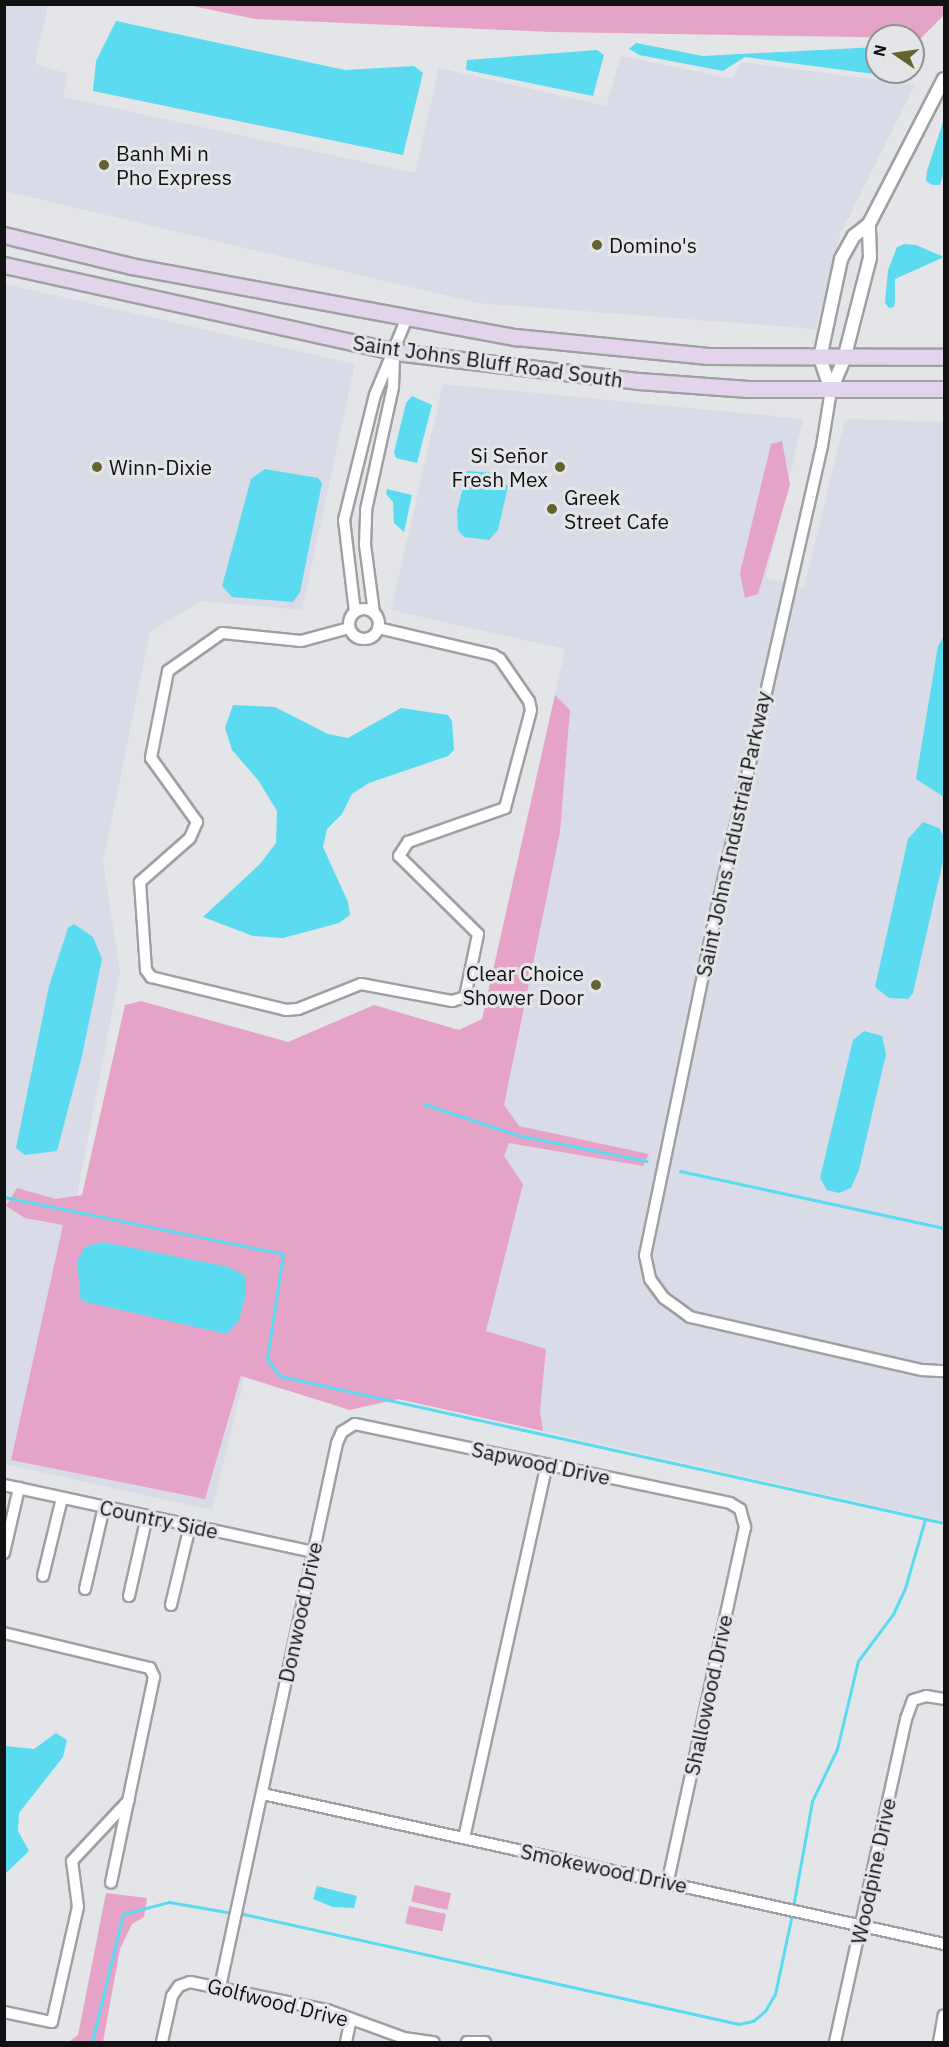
<!DOCTYPE html>
<meta charset="utf-8">
<style>
body{margin:0}
#map{position:relative;width:949px;height:2047px;overflow:hidden;background:#e4e5e9;font-family:"IBM Plex Sans",sans-serif}
div>[style]{position:absolute}
.built>*{inset:0;background:#d9dbe6}
.green>*{inset:0;background:#e6a3c8;transform-origin:0 0}
.water>*{inset:0;background:#5adbef}
.stream>*{height:3px;margin:-1.5px;padding:0 1.5px;transform-origin:1.5px;border-radius:1.5px;background:#5adbef}
.roads{filter:drop-shadow(2px 0 #9fa0a4) drop-shadow(-2px 0 #9fa0a4) drop-shadow(0 2px #9fa0a4) drop-shadow(0 -2px #9fa0a4)}
.minor>*{height:10px;margin:-5px;padding:0 5px;transform-origin:5px;border-radius:5px;background:#fff}
.minor>.ring{margin:-5px;padding:0;box-sizing:content-box;background:none;border:10px solid #fff;border-radius:50%}
.tertiary>*{height:12px;margin:-6px;padding:0 6px;transform-origin:6px;border-radius:6px;background:#fff}
.secondary>*{height:15px;margin:-7.5px;padding:0 7.5px;transform-origin:7.5px;border-radius:7.5px;background:#e3d4ec}
.dots>*{width:16px;height:16px;translate:-50% -50%;box-sizing:border-box;border:3px solid #e4e5e9;border-radius:50%}
span{translate:-50% -50%;white-space:nowrap;text-align:center;line-height:1.15;-webkit-text-stroke:6px #e4e5e9;paint-order:stroke}
.poi-label{font-size:21px;color:#111213}
.left{translate:0 -50%;text-align:left}
.right{translate:-100% -50%;text-align:right}
.street-label{font-size:21px;color:#111213}
.frame{position:absolute;inset:0;border:6px solid #111213;pointer-events:none}
.north{position:absolute;left:865px;top:24px;width:60px;height:60px;box-sizing:border-box;background:#e4e5e9;border:2px solid #909193;border-radius:50%;rotate:283deg;font-size:16px;font-weight:700;line-height:24px;text-align:center;color:#111213}
.north::after{content:'';display:block;margin:auto;width:21px;height:27px;background:#646330;clip-path:polygon(50% 0,100% 100%,50% 72%,0 100%)}
</style>
<div id="map">
<div class="built">
<div style="clip-path:polygon(5px 4px,48px 5px,35px 64px,68px 74px,63px 97px,415px 173px,439px 68px,606px 106px,621px 56px,733px 79px,741px 62px,915px 85px,840px 235px,816px 329px,478px 303px,5px 191px)"></div>
<div style="clip-path:polygon(5px 284px,355px 364px,302px 610px,201px 601px,150px 632px,103px 862px,120px 971px,75px 1206px,248px 1361px,212px 1510px,5px 1464px)"></div>
<div style="clip-path:polygon(443px 384px,803px 419px,766px 578px,804px 588px,844px 424px,850px 419px,944px 422px,944px 1521px,398px 1399px,565px 649px,391px 610px)"></div>
</div>
<div class="green">
<div style="clip-path:polygon(944px 4px,944px 15px,921px 38px,551px 32px,255px 19px,188px 5px)"></div>
<div style="clip-path:polygon(782px 441px,790px 485px,758px 594px,745px 598px,740px 573px,771px 444px)"></div>
<div style="clip-path:polygon(555px 695px,570px 710px,560px 832px,504px 1105px,519px 1126px,649px 1154px,643px 1166px,509px 1143px,504px 1156px,523px 1184px,486px 1331px,546px 1349px,540px 1411px,543px 1431px,398px 1399px,350px 1410px,241px 1376px,205px 1499px,11px 1460px,63px 1225px,25px 1218px,6px 1206px,17px 1188px,56px 1199px,82px 1195px,125px 1005px,141px 1001px,288px 1042px,374px 1005px,459px 1030px,482px 1019px)"></div>
<div style="left:415px;top:1885px;width:37px;height:17px;rotate:13deg"></div>
<div style="clip-path:polygon(106px 1893px,147px 1898px,144px 1917px,132px 1924px,120px 1949px,103px 2042px,69px 2042px,78px 2035px)"></div>
<div style="left:409px;top:1906px;width:38px;height:18px;rotate:12deg"></div>
</div>
<div class="water">
<div style="clip-path:polygon(116px 21px,345px 70px,414px 66px,423px 73px,403px 155px,93px 91px,96px 61px)"></div>
<div style="clip-path:polygon(636px 43px,703px 56px,877px 47px,877px 72px,894px 72px,889px 76px,745px 57px,723px 71px,639px 55px,629px 49px)"></div>
<div style="clip-path:polygon(597px 50px,604px 55px,593px 96px,466px 70px,467px 60px)"></div>
<div style="clip-path:polygon(944px 119px,943px 175px,940px 185px,932px 185px,926px 181px,927px 171px)"></div>
<div style="clip-path:polygon(904px 244px,916px 245px,944px 257px,895px 279px,895px 301px,894px 307px,889px 308px,885px 303px,888px 270px,897px 247px)"></div>
<div style="clip-path:polygon(412px 396px,432px 405px,417px 463px,396px 458px,394px 452px,406px 403px)"></div>
<div style="clip-path:polygon(265px 469px,318px 478px,322px 483px,300px 592px,293px 602px,232px 597px,222px 586px,251px 479px)"></div>
<div style="clip-path:polygon(467px 471px,493px 473px,508px 486px,498px 530px,489px 540px,464px 537px,458px 530px,457px 511px)"></div>
<div style="clip-path:polygon(387px 489px,412px 495px,404px 532px,394px 523px,393px 502px,386px 494px)"></div>
<div style="clip-path:polygon(944px 636px,944px 797px,916px 779px,938px 646px)"></div>
<div style="clip-path:polygon(233px 705px,275px 707px,328px 734px,348px 738px,401px 708px,448px 715px,452px 721px,454px 750px,448px 756px,369px 783px,352px 794px,342px 814px,327px 829px,323px 847px,348px 902px,350px 915px,339px 923px,283px 938px,253px 936px,203px 917px,260px 864px,276px 843px,277px 811px,258px 780px,232px 750px,225px 728px)"></div>
<div style="clip-path:polygon(923px 822px,939px 828px,944px 837px,944px 857px,913px 993px,908px 999px,889px 998px,875px 987px,908px 839px)"></div>
<div style="clip-path:polygon(74px 924px,93px 937px,102px 959px,82px 1056px,57px 1151px,25px 1155px,16px 1148px,49px 986px,68px 928px)"></div>
<div style="clip-path:polygon(864px 1031px,882px 1036px,886px 1054px,859px 1170px,851px 1188px,839px 1193px,827px 1190px,820px 1178px,853px 1040px)"></div>
<div style="clip-path:polygon(102px 1242px,229px 1267px,245px 1276px,246px 1293px,239px 1320px,227px 1334px,81px 1301px,77px 1261px,85px 1247px)"></div>
<div style="clip-path:polygon(56px 1733px,67px 1740px,63px 1757px,19px 1813px,18px 1831px,29px 1851px,5px 1874px,5px 1746px,34px 1749px)"></div>
<div style="clip-path:polygon(317px 1886px,357px 1896px,354px 1908px,333px 1907px,313px 1899px)"></div>
</div>
<div class="stream">
<div style="left:424px;top:1104px;width:98px;rotate:18.4deg"></div>
<div style="left:517px;top:1135px;width:132px;rotate:11.4deg"></div>
<div style="left:680px;top:1171px;width:270px;rotate:12.2deg"></div>
<div style="left:4px;top:1197px;width:285px;rotate:11.5deg"></div>
<div style="left:283px;top:1254px;width:106px;rotate:98.7deg"></div>
<div style="left:267px;top:1359px;width:21px;rotate:53deg"></div>
<div style="left:280px;top:1376px;width:680px;rotate:12.48deg"></div>
<div style="left:793px;top:1907px;width:108px;rotate:-79.8deg"></div>
<div style="left:812px;top:1801px;width:58px;rotate:-64.3deg"></div>
<div style="left:837px;top:1749px;width:90px;rotate:-76.6deg"></div>
<div style="left:858px;top:1661px;width:59px;rotate:-53.3deg"></div>
<div style="left:893px;top:1614px;width:29px;rotate:-65deg"></div>
<div style="left:905px;top:1588px;width:72px;rotate:-73.8deg"></div>
<div style="left:239px;top:1913px;width:512px;rotate:12.52deg"></div>
<div style="left:739px;top:2024px;width:14px;rotate:-12deg"></div>
<div style="left:753px;top:2021px;width:16px;rotate:-40deg"></div>
<div style="left:765px;top:2011px;width:20px;rotate:-60deg"></div>
<div style="left:775px;top:1994px;width:82px;rotate:-78deg"></div>
<div style="left:92px;top:2042px;width:132px;rotate:-76.4deg"></div>
<div style="left:123px;top:1914px;width:48px;rotate:-14.6deg"></div>
<div style="left:169px;top:1902px;width:64px;rotate:9.9deg"></div>
</div>
<div class="roads">
<div class="minor">
<div style="left:831px;top:390px;width:57px;rotate:99.1deg"></div>
<div style="left:822px;top:446px;width:464px;rotate:102.8deg"></div>
<div style="left:719px;top:898px;width:365px;rotate:101.7deg"></div>
<div style="left:645px;top:1255px;width:25px;rotate:78deg"></div>
<div style="left:650px;top:1279px;width:24px;rotate:54deg"></div>
<div style="left:664px;top:1298px;width:32px;rotate:36deg"></div>
<div style="left:690px;top:1317px;width:238px;rotate:12.9deg"></div>
<div style="left:922px;top:1370px;width:22px;rotate:3deg"></div>
<div class="ring" style="left:349px;top:609px;width:20px;height:20px"></div>
<div style="left:355px;top:612px;width:93px;rotate:-96.8deg"></div>
<div style="left:344px;top:520px;width:129px;rotate:-76.1deg"></div>
<div style="left:375px;top:395px;width:81px;rotate:-67.5deg"></div>
<div style="left:374px;top:613px;width:69px;rotate:-97.5deg"></div>
<div style="left:365px;top:545px;width:35px;rotate:-88deg"></div>
<div style="left:366px;top:510px;width:126px;rotate:-77.6deg"></div>
<div style="left:393px;top:387px;width:29px;rotate:-88deg"></div>
<div style="left:349px;top:628px;width:50px;rotate:164.8deg"></div>
<div style="left:301px;top:641px;width:79px;rotate:-174.2deg"></div>
<div style="left:222px;top:633px;width:66px;rotate:144.9deg"></div>
<div style="left:168px;top:671px;width:89px;rotate:101.1deg"></div>
<div style="left:151px;top:758px;width:79px;rotate:54.3deg"></div>
<div style="left:197px;top:822px;width:17px;rotate:114deg"></div>
<div style="left:190px;top:838px;width:67px;rotate:138.7deg"></div>
<div style="left:140px;top:882px;width:88px;rotate:86.1deg"></div>
<div style="left:146px;top:970px;width:9px;rotate:54deg"></div>
<div style="left:151px;top:977px;width:139px;rotate:13.7deg"></div>
<div style="left:286px;top:1010px;width:12px;rotate:-5deg"></div>
<div style="left:298px;top:1009px;width:68px;rotate:-21.6deg"></div>
<div style="left:361px;top:984px;width:93px;rotate:10.6deg"></div>
<div style="left:452px;top:1001px;width:14px;rotate:-17deg"></div>
<div style="left:465px;top:997px;width:64px;rotate:-78.3deg"></div>
<div style="left:478px;top:934px;width:111px;rotate:-135.4deg"></div>
<div style="left:399px;top:856px;width:17px;rotate:-57deg"></div>
<div style="left:408px;top:842px;width:103px;rotate:-19.3deg"></div>
<div style="left:505px;top:808px;width:101px;rotate:-75.1deg"></div>
<div style="left:531px;top:710px;width:9px;rotate:-103deg"></div>
<div style="left:529px;top:701px;width:51px;rotate:-124.6deg"></div>
<div style="left:500px;top:659px;width:8px;rotate:-150deg"></div>
<div style="left:493px;top:655px;width:118px;rotate:-166.8deg"></div>
<div style="left:4px;top:1485px;width:316px;rotate:12.2deg"></div>
<div style="left:4px;top:1553px;width:67px;rotate:-77deg"></div>
<div style="left:43px;top:1576px;width:80px;rotate:-76.3deg"></div>
<div style="left:85px;top:1589px;width:84px;rotate:-77deg"></div>
<div style="left:129px;top:1596px;width:82px;rotate:-77.3deg"></div>
<div style="left:171px;top:1605px;width:81px;rotate:-76.5deg"></div>
<div style="left:4px;top:1633px;width:150px;rotate:13.5deg"></div>
<div style="left:150px;top:1668px;width:10px;rotate:66deg"></div>
<div style="left:154px;top:1677px;width:210px;rotate:101.8deg"></div>
<div style="left:263px;top:1794px;width:697px;rotate:12.42deg"></div>
<div style="left:464px;top:1838px;width:382px;rotate:-77.5deg"></div>
<div style="left:220px;top:1987px;width:556px;rotate:-77.86deg"></div>
<div style="left:337px;top:1443px;width:12px;rotate:-66deg"></div>
<div style="left:342px;top:1432px;width:15px;rotate:-32deg"></div>
<div style="left:355px;top:1424px;width:383px;rotate:11.9deg"></div>
<div style="left:730px;top:1503px;width:12px;rotate:31deg"></div>
<div style="left:740px;top:1509px;width:19px;rotate:74deg"></div>
<div style="left:745px;top:1527px;width:362px;rotate:102.3deg"></div>
<div style="left:4px;top:2012px;width:49px;rotate:11.8deg"></div>
<div style="left:52px;top:2022px;width:118px;rotate:-77.3deg"></div>
<div style="left:78px;top:1907px;width:46px;rotate:-97.4deg"></div>
<div style="left:72px;top:1861px;width:83px;rotate:-46.9deg"></div>
<div style="left:162px;top:2042px;width:47px;rotate:-77.7deg"></div>
<div style="left:172px;top:1996px;width:12px;rotate:-55deg"></div>
<div style="left:179px;top:1986px;width:12px;rotate:-20deg"></div>
<div style="left:190px;top:1982px;width:140px;rotate:11.6deg"></div>
<div style="left:327px;top:2010px;width:82px;rotate:20deg"></div>
<div style="left:404px;top:2038px;width:30px;rotate:8deg"></div>
<div style="left:346px;top:2042px;width:24px;rotate:-78deg"></div>
<div style="left:467px;top:2042px;width:18px"></div>
<div style="left:835px;top:2042px;width:331px;rotate:-77.6deg"></div>
<div style="left:906px;top:1719px;width:20px;rotate:-70deg"></div>
<div style="left:913px;top:1700px;width:14px;rotate:-17deg"></div>
<div style="left:926px;top:1696px;width:18px;rotate:9deg"></div>
<div style="left:939px;top:2042px;width:27px;rotate:-80deg"></div>
</div>
<div class="tertiary">
<div style="left:831px;top:390px;width:34px;rotate:-109deg"></div>
<div style="left:820px;top:358px;width:101px;rotate:-78deg"></div>
<div style="left:841px;top:259px;width:26px;rotate:-61deg"></div>
<div style="left:854px;top:236px;width:19px;rotate:-39deg"></div>
<div style="left:869px;top:224px;width:163px;rotate:-62.7deg"></div>
<div style="left:831px;top:390px;width:34px;rotate:-67deg"></div>
<div style="left:844px;top:359px;width:104px;rotate:-75.6deg"></div>
<div style="left:870px;top:258px;width:34px;rotate:-92deg"></div>
</div>
<div class="secondary">
<div style="left:4px;top:235px;width:131px;rotate:13.7deg"></div>
<div style="left:131px;top:266px;width:391px;rotate:10.5deg"></div>
<div style="left:515px;top:337px;width:194px;rotate:5.6deg"></div>
<div style="left:708px;top:356px;width:236px;rotate:0.2deg"></div>
<div style="left:4px;top:265px;width:401px;rotate:12.5deg"></div>
<div style="left:395px;top:352px;width:246px;rotate:6.8deg"></div>
<div style="left:639px;top:381px;width:109px;rotate:4.2deg"></div>
<div style="left:748px;top:389px;width:196px"></div>
</div>
</div>
<div class="dots">
<div style="left:104px;top:165px;background:#646330"></div>
<div style="left:597px;top:245px;background:#646330"></div>
<div style="left:97px;top:467px;background:#646330"></div>
<div style="left:560px;top:467px;background:#646330"></div>
<div style="left:552px;top:509px;background:#646330"></div>
<div style="left:596px;top:985px;background:#646330"></div>
</div>
<div class="poi-label">
<span class="left" style="left:116px;top:165px">Banh Mi n<br>Pho Express</span>
<span class="left" style="left:609px;top:245px">Domino's</span>
<span class="right" style="left:548px;top:467px">Si Señor<br>Fresh Mex</span>
<span class="left" style="left:109px;top:467px">Winn-Dixie</span>
<span class="left" style="left:564px;top:509px">Greek<br>Street Cafe</span>
<span class="right" style="left:584px;top:985px">Clear Choice<br>Shower Door</span>
</div>
<div class="street-label">
<span style="left:488px;top:361px;rotate:8deg">Saint Johns Bluff Road South</span>
<span style="left:733px;top:834px;rotate:-78deg">Saint Johns Industrial Parkway</span>
<span style="left:541px;top:1463px;rotate:12deg">Sapwood Drive</span>
<span style="left:159px;top:1519px;rotate:12deg">Country Side</span>
<span style="left:300px;top:1612px;rotate:-78deg">Donwood Drive</span>
<span style="left:708px;top:1695px;rotate:-78deg">Shallowood Drive</span>
<span style="left:604px;top:1868px;rotate:12deg">Smokewood Drive</span>
<span style="left:873px;top:1871px;rotate:-78deg">Woodpine Drive</span>
<span style="left:278px;top:2002px;rotate:14deg">Golfwood Drive</span>
</div>
<div class="frame"></div>
<div class="north">N</div>
</div>
